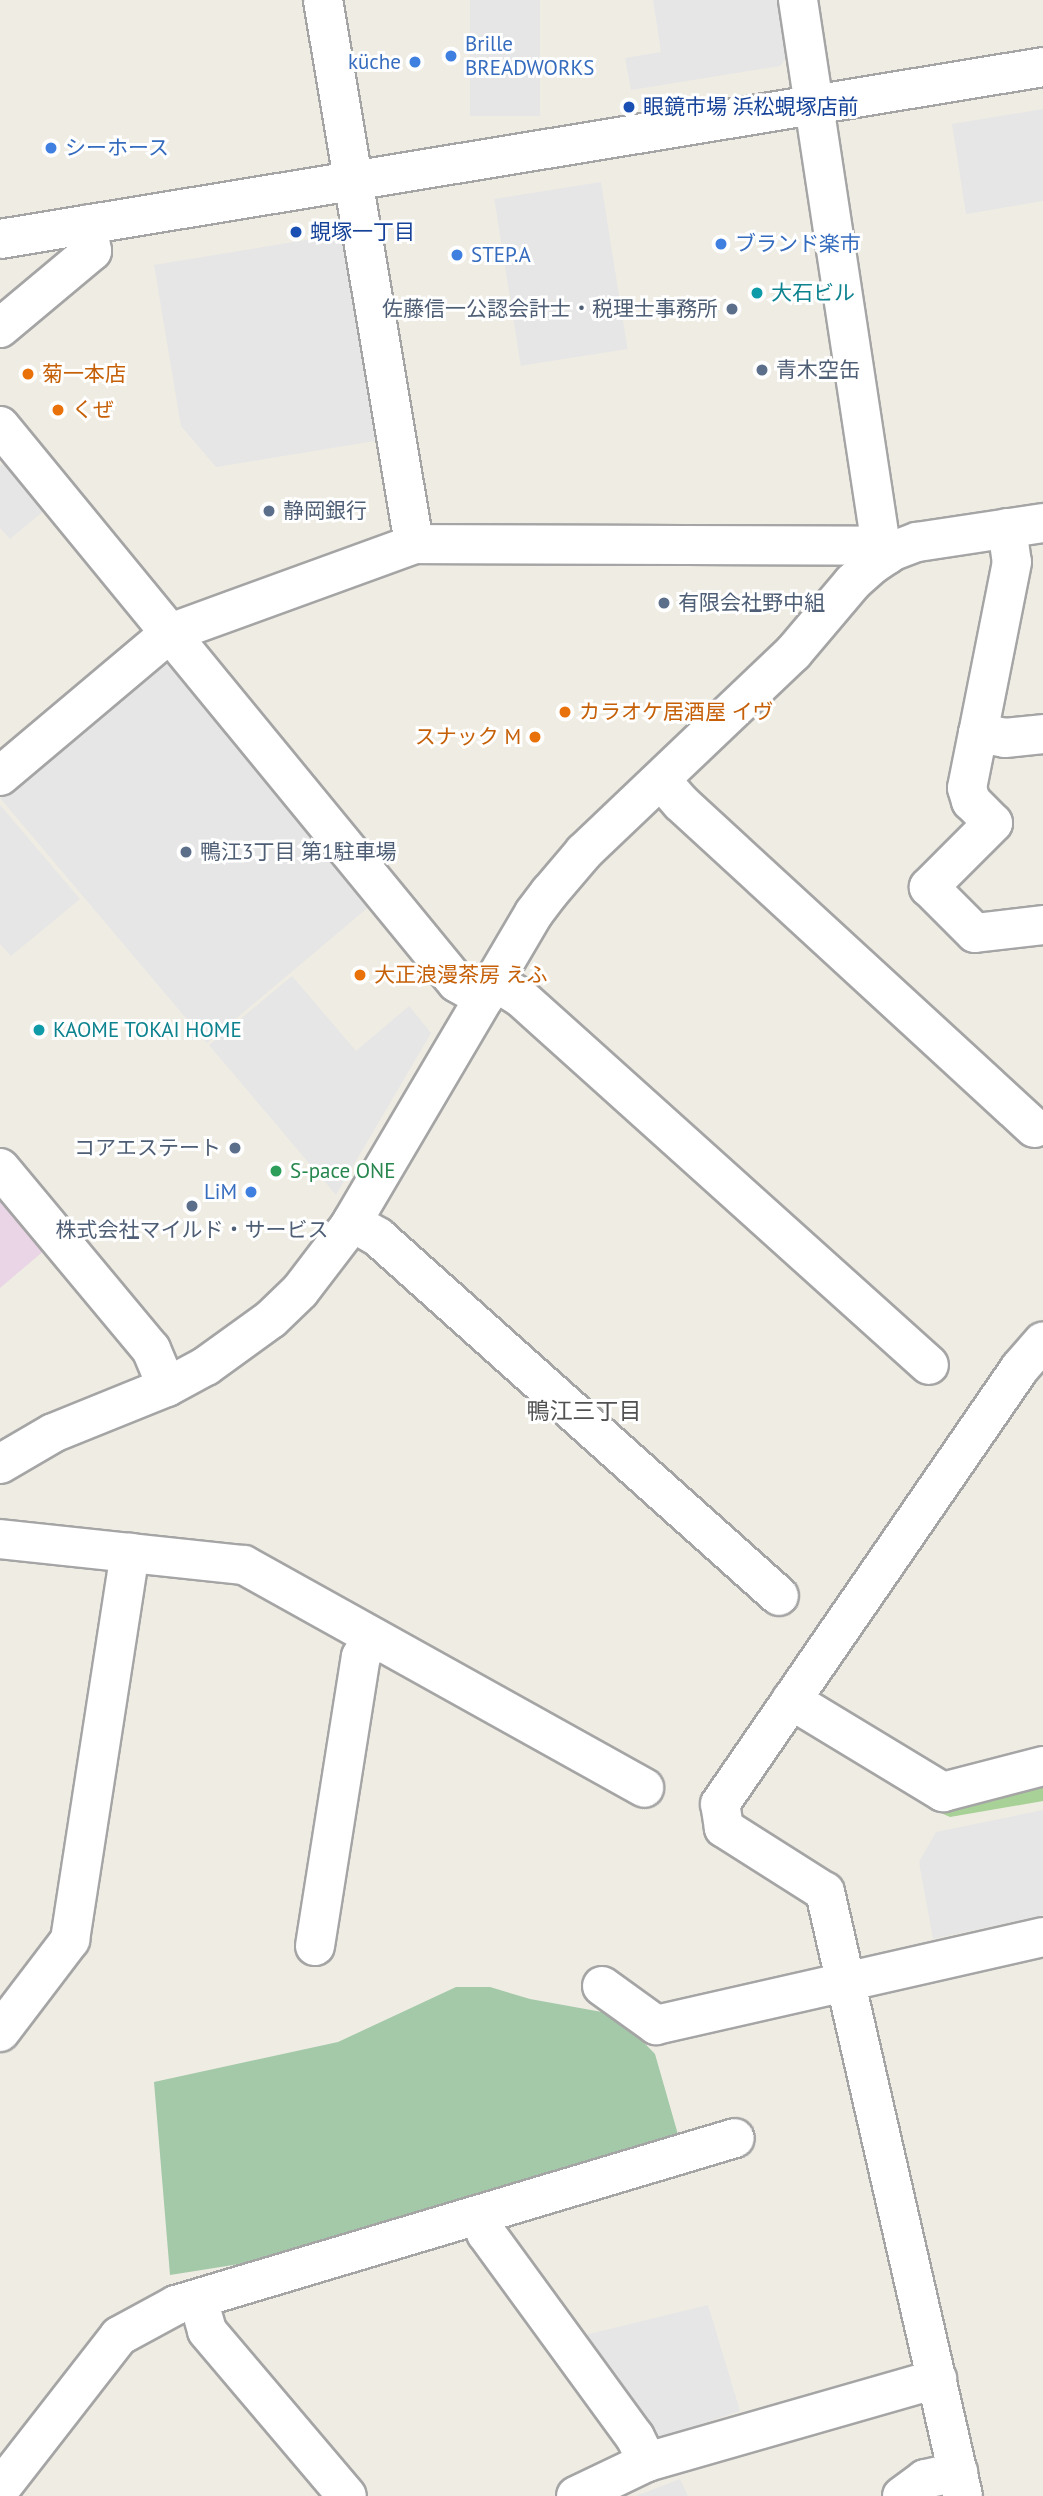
<!DOCTYPE html>
<meta charset="utf-8">
<style>
body{margin:0}
#map{position:relative;width:1043px;height:2496px;overflow:hidden;background:#efece3;font-family:"PT Sans","Noto Sans JP",sans-serif}
div>[style]{position:absolute}
.industrial>*{inset:0;background:#e9d5e5}
.forest>*{inset:0;background:#a7d196}
.cemetery>*{inset:0;background:#a3c9a9}
.parking>*{inset:0;background:#e6e6e6;transform-origin:0 0}
.roads{filter:drop-shadow(2px 0 #a5a5a5) drop-shadow(-2px 0 #a5a5a5) drop-shadow(0 2px #a5a5a5) drop-shadow(0 -2px #a5a5a5)}
.minor>*{height:38px;margin:-19px;padding:0 19px;transform-origin:19px;border-radius:19px;background:#fff}
.dots>*{width:19px;height:19px;translate:-50% -50%;box-sizing:border-box;border:4px solid #fff;border-radius:50%}
span{translate:-50% -50%;white-space:nowrap;text-align:center;line-height:1.15;-webkit-text-stroke:6px #fff;paint-order:stroke}
.shop-label{font-size:21px;color:#366cbe}
.left{translate:0 -50%;text-align:left}
.right{translate:-100% -50%;text-align:right}
.transit-label{font-size:21px;color:#164399}
.culture-label{font-size:21px;color:#0d838f}
.service-label{font-size:21px;color:#4e5e75}
.food-label{font-size:21px;color:#c56008}
.leisure-label{font-size:21px;color:#27864d}
.neighbourhood-label{font-size:23px;color:#515151}
</style>
<div id="map">
<div class="industrial">
<div style="clip-path:polygon(0 1194px,46px 1249px,0 1288px)"></div>
</div>
<div class="forest">
<div style="clip-path:polygon(1043px 1756px,1043px 1801px,950px 1817px,941px 1813px,941px 1785px,945px 1773px,962px 1765px,996px 1764px)"></div>
</div>
<div class="cemetery">
<div style="clip-path:polygon(456px 1987px,490px 1987px,530px 1999px,602px 2012px,627px 2025px,655px 2054px,679px 2138px,252px 2262px,170px 2275px,154px 2082px,338px 2042px)"></div>
</div>
<div class="parking">
<div style="left:470px;top:0;width:70px;height:116px"></div>
<div style="clip-path:polygon(653px 0,781px 0,789px 54px,780px 66px,631px 90px,625px 58px,661px 52px)"></div>
<div style="clip-path:polygon(1043px 109px,1043px 201px,966px 214px,952px 124px)"></div>
<div style="left:601px;top:182px;width:169px;height:108px;rotate:81deg"></div>
<div style="clip-path:polygon(342px 234px,375px 441px,216px 467px,181px 426px,154px 265px)"></div>
<div style="clip-path:polygon(6px 461px,46px 509px,10px 539px,0 528px,0 466px)"></div>
<div style="clip-path:polygon(160px 664px,174px 666px,371px 905px,207px 1043px,0 798px)"></div>
<div style="clip-path:polygon(0 805px,80px 899px,11px 956px,0 944px)"></div>
<div style="clip-path:polygon(292px 976px,356px 1051px,409px 1006px,431px 1033px,336px 1195px,209px 1045px)"></div>
<div style="clip-path:polygon(1043px 1810px,1043px 1915px,933px 1939px,919px 1862px,936px 1832px)"></div>
<div style="clip-path:polygon(708px 2305px,740px 2411px,659px 2438px,585px 2335px)"></div>
<div style="clip-path:polygon(680px 2479px,688px 2496px,636px 2496px)"></div>
</div>
<div class="roads">
<div class="minor">
<div style="left:323px;top:0;width:552px;rotate:80.5deg"></div>
<div style="left:798px;top:0;width:552px;rotate:81.36deg"></div>
<div style="left:881px;top:546px;width:11px;rotate:56deg"></div>
<div style="left:0;top:239px;width:1057px;rotate:-9.36deg"></div>
<div style="left:0;top:328px;width:120px;rotate:-39.9deg"></div>
<div style="left:92px;top:251px;width:27px;rotate:-100deg"></div>
<div style="left:0;top:426px;width:720px;rotate:50.63deg"></div>
<div style="left:457px;top:983px;width:31px;rotate:29deg"></div>
<div style="left:1007px;top:528px;width:34px;rotate:82deg"></div>
<div style="left:1012px;top:562px;width:174px;rotate:101.2deg"></div>
<div style="left:978px;top:733px;width:27px;rotate:10deg"></div>
<div style="left:1005px;top:738px;width:38px;rotate:-6deg"></div>
<div style="left:978px;top:733px;width:56px;rotate:101.3deg"></div>
<div style="left:967px;top:788px;width:14px;rotate:73deg"></div>
<div style="left:971px;top:801px;width:31px;rotate:45deg"></div>
<div style="left:993px;top:823px;width:91px;rotate:135deg"></div>
<div style="left:929px;top:887px;width:65px;rotate:45deg"></div>
<div style="left:975px;top:933px;width:68px;rotate:-6.7deg"></div>
<div style="left:0;top:776px;width:222px;rotate:-40.1deg"></div>
<div style="left:170px;top:633px;width:260px;rotate:-20deg"></div>
<div style="left:414px;top:544px;width:467px;rotate:0.2deg"></div>
<div style="left:661px;top:780px;width:30px;rotate:49deg"></div>
<div style="left:681px;top:803px;width:480px;rotate:42.6deg"></div>
<div style="left:494px;top:981px;width:31px;rotate:32deg"></div>
<div style="left:520px;top:997px;width:550px;rotate:41.98deg"></div>
<div style="left:0;top:1168px;width:236px;rotate:50.2deg"></div>
<div style="left:151px;top:1349px;width:41px;rotate:67.2deg"></div>
<div style="left:352px;top:1222px;width:30px;rotate:30deg"></div>
<div style="left:378px;top:1237px;width:538px;rotate:41.84deg"></div>
<div style="left:0;top:1464px;width:61px;rotate:-30.3deg"></div>
<div style="left:53px;top:1433px;width:123px;rotate:-22deg"></div>
<div style="left:167px;top:1387px;width:44px;rotate:-28.3deg"></div>
<div style="left:206px;top:1366px;width:80px;rotate:-35.9deg"></div>
<div style="left:271px;top:1319px;width:40px;rotate:-44deg"></div>
<div style="left:300px;top:1291px;width:81px;rotate:-52.6deg"></div>
<div style="left:349px;top:1227px;width:364px;rotate:-59.5deg"></div>
<div style="left:534px;top:913px;width:26px;rotate:-53deg"></div>
<div style="left:550px;top:892px;width:52px;rotate:-49.6deg"></div>
<div style="left:584px;top:852px;width:289px;rotate:-43.6deg"></div>
<div style="left:793px;top:653px;width:93px;rotate:-49.8deg"></div>
<div style="left:853px;top:582px;width:25px;rotate:-42deg"></div>
<div style="left:872px;top:565px;width:25px;rotate:-34deg"></div>
<div style="left:893px;top:551px;width:26px;rotate:-21deg"></div>
<div style="left:917px;top:542px;width:127px;rotate:-8.6deg"></div>
<div style="left:0;top:1539px;width:245px;rotate:6.1deg"></div>
<div style="left:244px;top:1565px;width:458px;rotate:29.1deg"></div>
<div style="left:791px;top:1700px;width:178px;rotate:31.2deg"></div>
<div style="left:943px;top:1792px;width:103px;rotate:-14.6deg"></div>
<div style="left:315px;top:1946px;width:293px;rotate:-81deg"></div>
<div style="left:361px;top:1657px;width:23px;rotate:-61deg"></div>
<div style="left:602px;top:1986px;width:67px;rotate:35.8deg"></div>
<div style="left:656px;top:2025px;width:397px;rotate:-12.8deg"></div>
<div style="left:0;top:2032px;width:116px;rotate:-52.7deg"></div>
<div style="left:70px;top:1940px;width:392px;rotate:-81.2deg"></div>
<div style="left:481px;top:2214px;width:20px;rotate:75deg"></div>
<div style="left:486px;top:2233px;width:253px;rotate:53.9deg"></div>
<div style="left:635px;top:2437px;width:28px;rotate:64deg"></div>
<div style="left:198px;top:2299px;width:33px;rotate:74deg"></div>
<div style="left:207px;top:2331px;width:216px;rotate:49.7deg"></div>
<div style="left:0;top:2489px;width:194px;rotate:-52.1deg"></div>
<div style="left:119px;top:2336px;width:65px;rotate:-28.5deg"></div>
<div style="left:176px;top:2305px;width:583px;rotate:-16.63deg"></div>
<div style="left:576px;top:2496px;width:79px;rotate:-25.6deg"></div>
<div style="left:647px;top:2462px;width:302px;rotate:-16deg"></div>
<div style="left:902px;top:2496px;width:29px;rotate:-36deg"></div>
<div style="left:925px;top:2479px;width:34px;rotate:-12deg"></div>
<div style="left:963px;top:2496px;width:620px;rotate:-102.87deg"></div>
<div style="left:825px;top:1892px;width:120px;rotate:-147.6deg"></div>
<div style="left:724px;top:1828px;width:24px;rotate:-99deg"></div>
<div style="left:720px;top:1804px;width:529px;rotate:-55.47deg"></div>
<div style="left:1020px;top:1368px;width:35px;rotate:-49deg"></div>
</div>
</div>
<div class="dots">
<div style="left:451px;top:56px;background:#3f7fe0"></div>
<div style="left:415px;top:62px;background:#3f7fe0"></div>
<div style="left:629px;top:107px;background:#1a4fb4"></div>
<div style="left:51px;top:148px;background:#3f7fe0"></div>
<div style="left:296px;top:232px;background:#1a4fb4"></div>
<div style="left:721px;top:244px;background:#3f7fe0"></div>
<div style="left:457px;top:255px;background:#3f7fe0"></div>
<div style="left:757px;top:293px;background:#0f9aa8"></div>
<div style="left:732px;top:309px;background:#5c6f8a"></div>
<div style="left:762px;top:370px;background:#5c6f8a"></div>
<div style="left:28px;top:374px;background:#e8710a"></div>
<div style="left:58px;top:410px;background:#e8710a"></div>
<div style="left:269px;top:511px;background:#5c6f8a"></div>
<div style="left:664px;top:603px;background:#5c6f8a"></div>
<div style="left:565px;top:712px;background:#e8710a"></div>
<div style="left:535px;top:737px;background:#e8710a"></div>
<div style="left:186px;top:852px;background:#5c6f8a"></div>
<div style="left:360px;top:975px;background:#e8710a"></div>
<div style="left:39px;top:1030px;background:#0f9aa8"></div>
<div style="left:235px;top:1148px;background:#5c6f8a"></div>
<div style="left:276px;top:1171px;background:#2e9e5b"></div>
<div style="left:251px;top:1192px;background:#3f7fe0"></div>
<div style="left:192px;top:1206px;background:#5c6f8a"></div>
</div>
<div class="shop-label">
<span class="left" style="left:465px;top:56px">Brille<br>BREADWORKS</span>
<span class="right" style="left:401px;top:62px">küche</span>
<span class="left" style="left:65px;top:148px">シーホース</span>
<span class="left" style="left:735px;top:244px">ブランド楽市</span>
<span class="left" style="left:471px;top:255px">STEP.A</span>
<span class="right" style="left:237px;top:1192px">LiM</span>
</div>
<div class="transit-label">
<span class="left" style="left:643px;top:107px">眼鏡市場 浜松蜆塚店前</span>
<span class="left" style="left:310px;top:232px">蜆塚一丁目</span>
</div>
<div class="culture-label">
<span class="left" style="left:771px;top:293px">大石ビル</span>
<span class="left" style="left:53px;top:1030px">KAOME TOKAI HOME</span>
</div>
<div class="service-label">
<span class="right" style="left:718px;top:309px">佐藤信一公認会計士・税理士事務所</span>
<span class="left" style="left:776px;top:370px">青木空缶</span>
<span class="left" style="left:283px;top:511px">静岡銀行</span>
<span class="left" style="left:678px;top:603px">有限会社野中組</span>
<span class="left" style="left:200px;top:852px">鴨江3丁目 第1駐車場</span>
<span class="right" style="left:221px;top:1148px">コアエステート</span>
<span style="left:192px;top:1230px">株式会社マイルド・サービス</span>
</div>
<div class="food-label">
<span class="left" style="left:42px;top:374px">菊一本店</span>
<span class="left" style="left:72px;top:410px">くぜ</span>
<span class="left" style="left:579px;top:712px">カラオケ居酒屋 イヴ</span>
<span class="right" style="left:521px;top:737px">スナック M</span>
<span class="left" style="left:374px;top:975px">大正浪漫茶房 えふ</span>
</div>
<div class="leisure-label">
<span class="left" style="left:290px;top:1171px">S-pace ONE</span>
</div>
<div class="neighbourhood-label">
<span style="left:584px;top:1411px">鴨江三丁目</span>
</div>
</div>
